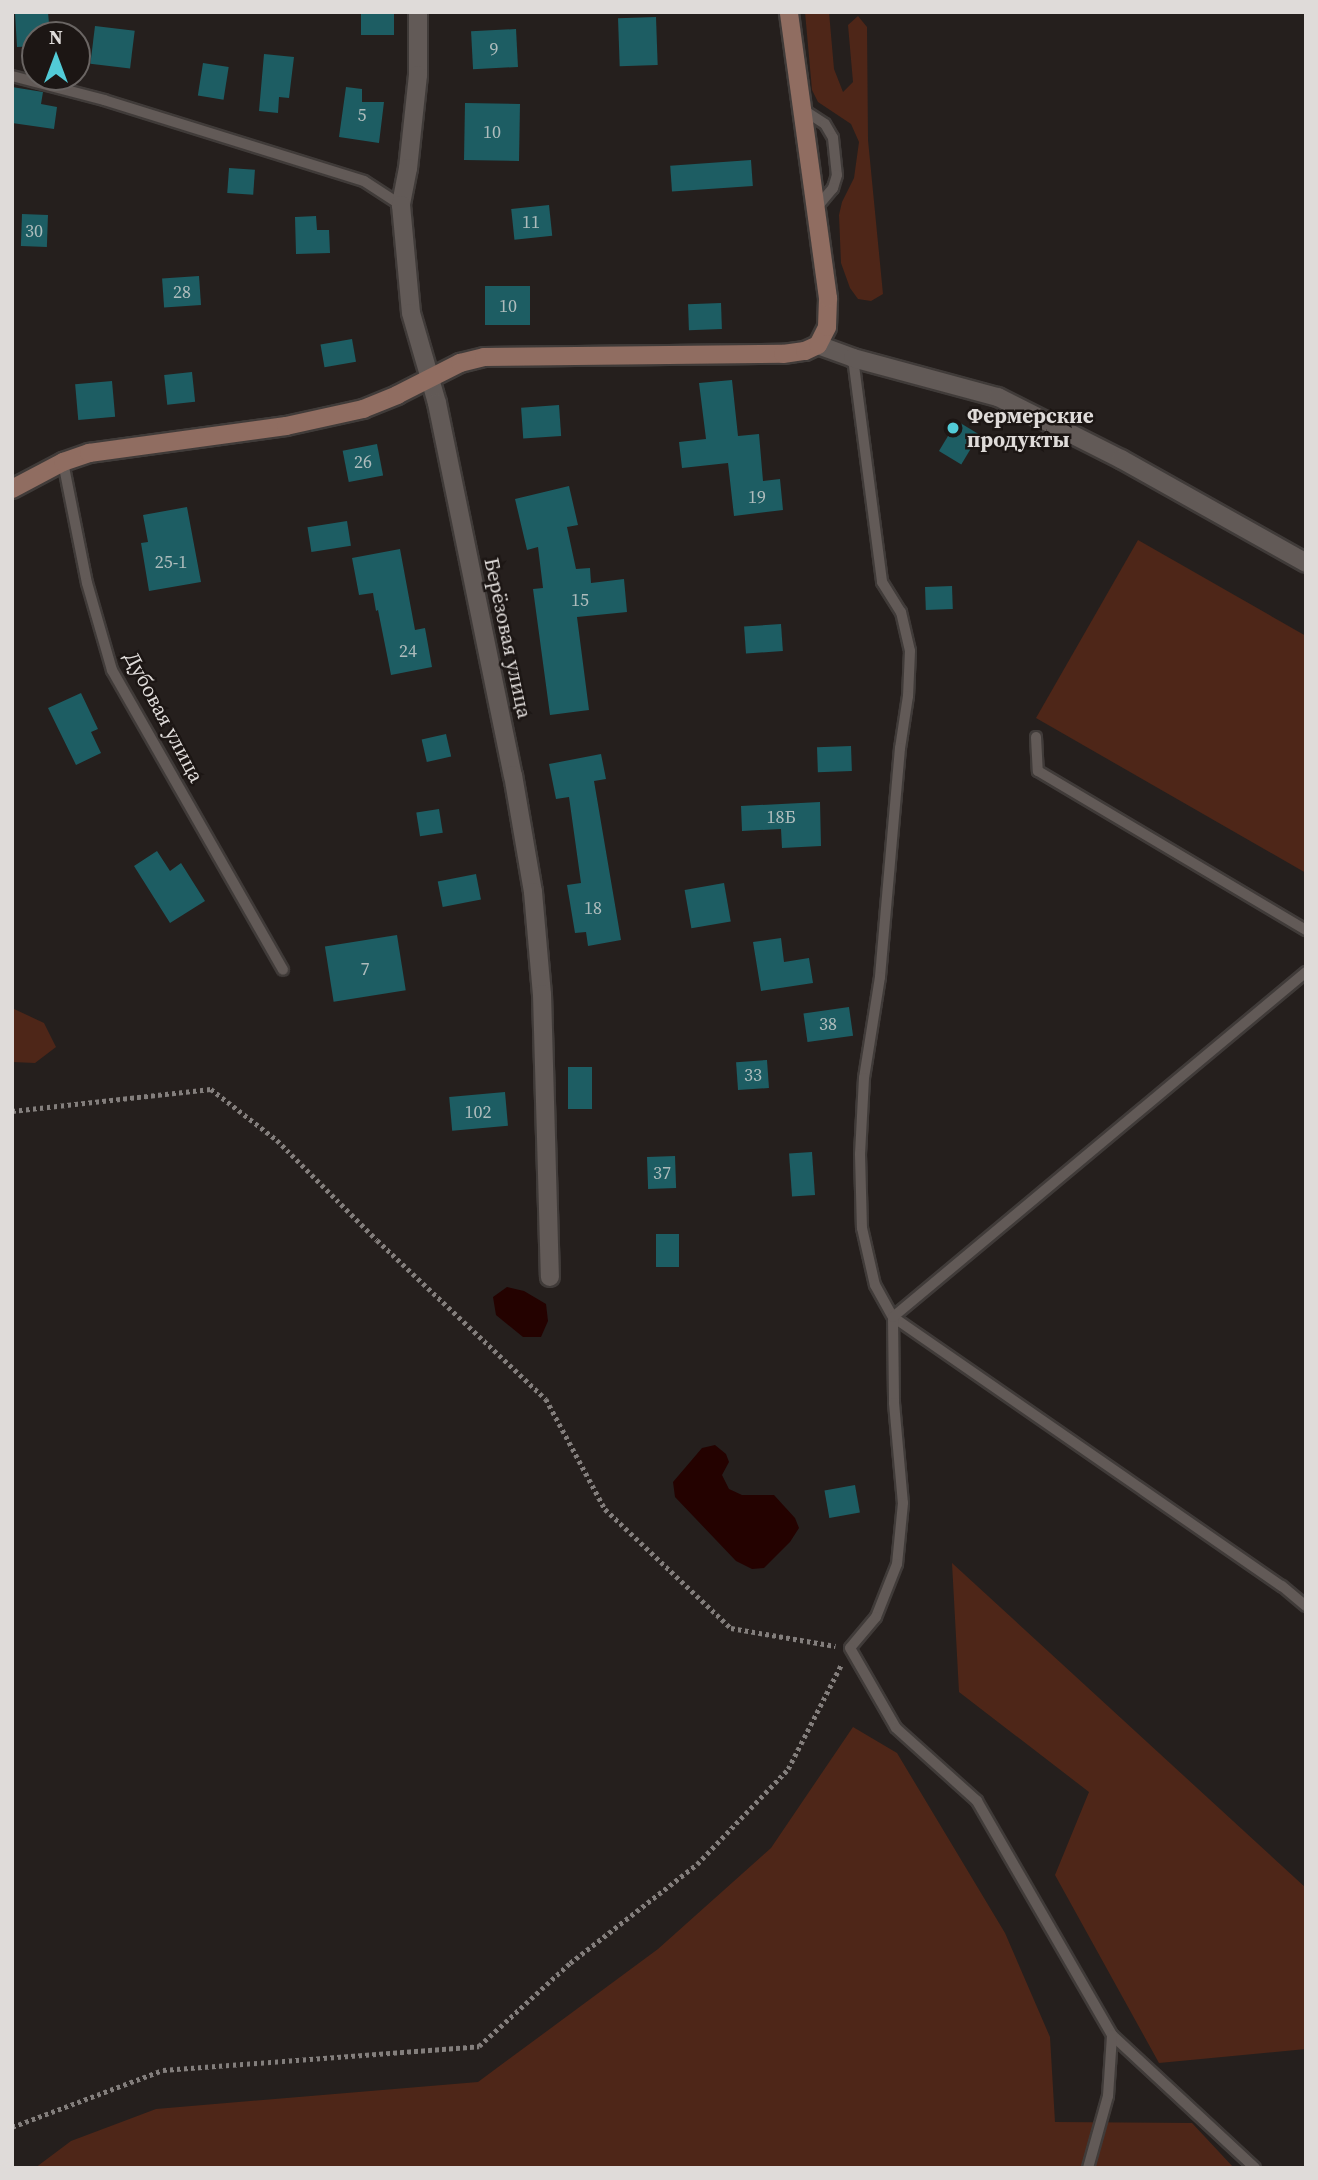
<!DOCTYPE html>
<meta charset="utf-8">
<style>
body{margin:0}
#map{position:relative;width:1318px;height:2180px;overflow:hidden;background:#251f1d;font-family:"Source Serif 4",serif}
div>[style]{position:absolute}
.green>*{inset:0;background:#4e2618}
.water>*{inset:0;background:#240200}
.building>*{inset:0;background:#1d5d63;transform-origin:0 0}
.path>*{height:4.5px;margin-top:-2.25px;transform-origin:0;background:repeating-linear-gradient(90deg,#837e7c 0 3.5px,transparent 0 7px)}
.roads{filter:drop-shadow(2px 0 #403b39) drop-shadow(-2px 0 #403b39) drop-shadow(0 2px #403b39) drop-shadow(0 -2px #403b39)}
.lane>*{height:10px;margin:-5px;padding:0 5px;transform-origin:5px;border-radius:5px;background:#625a57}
.street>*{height:18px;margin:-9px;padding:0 9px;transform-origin:9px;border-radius:9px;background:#625a57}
.secondary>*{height:18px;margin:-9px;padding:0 9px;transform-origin:9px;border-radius:9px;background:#906d61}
.dots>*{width:19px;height:19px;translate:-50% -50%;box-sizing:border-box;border:4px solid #1c1614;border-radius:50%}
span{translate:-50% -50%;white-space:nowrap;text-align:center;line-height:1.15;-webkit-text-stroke:5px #1c1614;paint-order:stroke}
.number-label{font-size:18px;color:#aebcbc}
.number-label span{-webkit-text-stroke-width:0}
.poi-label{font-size:21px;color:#dfdbd9;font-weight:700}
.left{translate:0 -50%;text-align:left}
.street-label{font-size:21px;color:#dfdbd9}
.frame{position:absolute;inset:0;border:14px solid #dfdbd9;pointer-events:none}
.north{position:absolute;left:21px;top:21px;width:70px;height:70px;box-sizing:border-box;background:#1c1614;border:2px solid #6a6563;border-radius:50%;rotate:0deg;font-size:19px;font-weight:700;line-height:28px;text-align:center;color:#dfdbd9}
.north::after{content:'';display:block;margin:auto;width:24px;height:32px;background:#52cbd7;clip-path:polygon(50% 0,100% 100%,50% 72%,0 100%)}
</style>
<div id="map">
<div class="green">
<div style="clip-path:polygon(805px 12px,829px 12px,834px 69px,843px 92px,853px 82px,848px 25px,858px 16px,867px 27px,868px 140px,883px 294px,871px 301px,858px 299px,850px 288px,841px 263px,839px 215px,842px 202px,854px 178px,859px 142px,851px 124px,818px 102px,812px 90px)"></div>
<div style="clip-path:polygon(1138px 540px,1306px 636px,1306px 873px,1036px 718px)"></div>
<div style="clip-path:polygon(12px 1008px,44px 1023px,56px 1047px,35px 1063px,12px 1062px)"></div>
<div style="clip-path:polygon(952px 1563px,1306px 1888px,1306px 2049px,1159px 2063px,1055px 1875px,1089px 1792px,959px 1692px)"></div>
<div style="clip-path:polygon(853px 1727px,897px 1753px,1005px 1933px,1050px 2037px,1055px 2122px,1192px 2123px,1234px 2168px,35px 2168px,71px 2141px,156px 2109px,478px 2082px,658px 1949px,771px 1848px)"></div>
</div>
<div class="water">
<div style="clip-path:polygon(507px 1287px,524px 1291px,546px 1304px,548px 1321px,541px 1337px,523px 1337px,496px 1315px,493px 1297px)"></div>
<div style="clip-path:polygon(715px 1445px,726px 1454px,729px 1462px,722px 1475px,729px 1489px,742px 1495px,774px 1495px,795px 1518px,799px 1528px,790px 1542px,764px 1568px,752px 1569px,736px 1561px,675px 1497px,673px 1482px,702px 1448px)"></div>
</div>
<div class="building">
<div style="clip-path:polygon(48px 12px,50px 35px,35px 35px,35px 46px,17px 47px,15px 13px)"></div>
<div style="left:361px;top:12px;width:33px;height:23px"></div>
<div style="left:656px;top:17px;width:48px;height:38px;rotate:88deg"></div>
<div style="left:95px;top:26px;width:40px;height:38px;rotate:7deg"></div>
<div style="left:516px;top:29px;width:38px;height:45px;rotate:87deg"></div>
<div style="clip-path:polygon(264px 54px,294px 57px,289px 98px,279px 97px,278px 113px,259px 111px)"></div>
<div style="left:203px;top:63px;width:26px;height:33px;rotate:9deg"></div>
<div style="clip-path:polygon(12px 87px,43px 92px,41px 104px,57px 107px,54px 129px,12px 123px)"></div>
<div style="clip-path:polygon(346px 87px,362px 89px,362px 102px,384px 102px,379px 143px,339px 137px)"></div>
<div style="left:465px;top:103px;width:55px;height:57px;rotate:1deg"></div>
<div style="left:751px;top:160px;width:26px;height:81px;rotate:86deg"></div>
<div style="left:229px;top:168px;width:26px;height:25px;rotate:4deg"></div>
<div style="left:549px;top:205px;width:31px;height:38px;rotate:84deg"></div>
<div style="left:22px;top:214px;width:26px;height:32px;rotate:2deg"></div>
<div style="clip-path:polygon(316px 216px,317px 230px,329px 230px,330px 253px,296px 254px,295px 217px)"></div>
<div style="left:199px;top:276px;width:29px;height:37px;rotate:86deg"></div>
<div style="left:485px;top:286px;width:45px;height:39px"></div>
<div style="left:721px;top:303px;width:26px;height:33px;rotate:88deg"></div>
<div style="left:352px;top:339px;width:23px;height:32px;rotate:80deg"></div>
<div style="left:192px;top:372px;width:30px;height:28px;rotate:84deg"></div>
<div style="clip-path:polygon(732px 380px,738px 436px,759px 434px,763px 481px,780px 479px,783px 510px,734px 516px,728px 463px,682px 468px,679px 442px,706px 439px,699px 383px)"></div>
<div style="left:112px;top:381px;width:36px;height:37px;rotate:85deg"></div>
<div style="left:559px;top:405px;width:31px;height:38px;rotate:86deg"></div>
<div style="left:957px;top:421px;width:26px;height:35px;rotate:31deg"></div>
<div style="left:377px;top:444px;width:32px;height:35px;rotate:79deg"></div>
<div style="clip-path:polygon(569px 486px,578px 525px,567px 527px,576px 569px,590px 568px,591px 583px,624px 579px,627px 612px,577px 617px,589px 710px,550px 715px,533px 589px,543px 588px,538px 547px,527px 550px,515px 499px)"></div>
<div style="clip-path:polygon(187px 507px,201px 582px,149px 591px,141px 543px,148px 542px,143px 515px)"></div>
<div style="left:347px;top:521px;width:25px;height:40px;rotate:81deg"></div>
<div style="clip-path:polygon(400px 549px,415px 630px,425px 628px,432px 667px,391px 675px,378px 610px,376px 611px,373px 593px,359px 595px,352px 558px)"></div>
<div style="left:952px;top:586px;width:23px;height:27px;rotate:88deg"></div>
<div style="left:781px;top:624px;width:27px;height:37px;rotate:86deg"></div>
<div style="clip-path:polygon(81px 693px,98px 729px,91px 732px,101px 753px,76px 765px,48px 708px)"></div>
<div style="left:446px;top:734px;width:23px;height:25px;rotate:77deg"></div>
<div style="left:851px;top:746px;width:25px;height:34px;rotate:88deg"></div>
<div style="clip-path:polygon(601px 754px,606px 779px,594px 781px,621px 940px,588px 946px,586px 932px,575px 933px,567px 885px,581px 883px,569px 797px,556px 799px,549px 764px)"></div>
<div style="clip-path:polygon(820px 802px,821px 846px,782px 848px,781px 829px,742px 831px,741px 806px)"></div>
<div style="left:439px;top:809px;width:24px;height:23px;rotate:81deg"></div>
<div style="clip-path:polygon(157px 851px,170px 871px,181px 863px,205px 901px,170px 923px,134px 866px)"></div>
<div style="left:476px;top:874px;width:26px;height:39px;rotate:79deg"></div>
<div style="left:724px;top:883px;width:39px;height:40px;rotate:80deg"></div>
<div style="left:397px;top:935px;width:56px;height:73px;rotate:81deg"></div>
<div style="clip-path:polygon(781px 938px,784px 962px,809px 958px,813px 983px,761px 991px,753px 942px)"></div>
<div style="left:849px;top:1007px;width:29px;height:46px;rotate:82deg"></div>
<div style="left:767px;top:1060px;width:28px;height:31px;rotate:86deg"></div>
<div style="left:592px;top:1067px;width:42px;height:24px;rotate:90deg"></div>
<div style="left:505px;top:1092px;width:34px;height:56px;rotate:85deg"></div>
<div style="left:812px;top:1152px;width:43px;height:23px;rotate:86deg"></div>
<div style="left:675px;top:1156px;width:32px;height:28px;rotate:88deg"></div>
<div style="left:656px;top:1234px;width:23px;height:33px"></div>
<div style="left:855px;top:1485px;width:28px;height:31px;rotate:80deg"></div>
</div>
<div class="path">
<div style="left:12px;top:1111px;width:200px;rotate:-6.3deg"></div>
<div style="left:211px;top:1089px;width:83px;rotate:37.7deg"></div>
<div style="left:277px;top:1140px;width:141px;rotate:45deg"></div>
<div style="left:377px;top:1240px;width:232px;rotate:43.3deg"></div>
<div style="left:546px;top:1399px;width:125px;rotate:61.8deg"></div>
<div style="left:605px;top:1509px;width:173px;rotate:43.4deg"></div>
<div style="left:731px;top:1628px;width:106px;rotate:9.8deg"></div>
<div style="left:12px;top:2127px;width:161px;rotate:-20.7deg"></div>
<div style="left:163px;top:2070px;width:317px;rotate:-4.3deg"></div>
<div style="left:479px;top:2046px;width:123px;rotate:-42.4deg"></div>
<div style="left:570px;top:1963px;width:161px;rotate:-37.9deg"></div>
<div style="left:697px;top:1864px;width:132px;rotate:-46.2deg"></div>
<div style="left:788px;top:1769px;width:117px;rotate:-63deg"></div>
</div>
<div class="roads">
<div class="lane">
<div style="left:12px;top:76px;width:95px;rotate:14.6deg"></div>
<div style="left:104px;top:100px;width:272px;rotate:17.3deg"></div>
<div style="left:364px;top:181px;width:44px;rotate:33deg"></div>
<div style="left:802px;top:109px;width:27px;rotate:33deg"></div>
<div style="left:825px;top:124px;width:16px;rotate:60deg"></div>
<div style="left:833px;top:138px;width:37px;rotate:84deg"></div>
<div style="left:837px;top:175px;width:14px;rotate:107deg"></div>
<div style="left:833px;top:188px;width:26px;rotate:130deg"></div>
<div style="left:853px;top:358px;width:226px;rotate:82.6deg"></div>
<div style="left:882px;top:582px;width:36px;rotate:58deg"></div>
<div style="left:901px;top:612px;width:40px;rotate:77deg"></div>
<div style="left:910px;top:651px;width:45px;rotate:92.5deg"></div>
<div style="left:908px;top:696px;width:53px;rotate:98.7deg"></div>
<div style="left:900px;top:748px;width:230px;rotate:95deg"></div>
<div style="left:880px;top:977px;width:102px;rotate:99deg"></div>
<div style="left:864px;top:1078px;width:76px;rotate:93deg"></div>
<div style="left:860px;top:1154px;width:74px;rotate:88.5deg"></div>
<div style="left:862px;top:1228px;width:58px;rotate:77.2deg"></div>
<div style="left:875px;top:1285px;width:37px;rotate:61deg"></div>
<div style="left:893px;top:1317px;width:473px;rotate:34.7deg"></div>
<div style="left:1282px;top:1586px;width:31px;rotate:40deg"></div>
<div style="left:63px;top:462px;width:123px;rotate:78.8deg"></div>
<div style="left:87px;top:583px;width:91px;rotate:74deg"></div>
<div style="left:112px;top:670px;width:345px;rotate:60.3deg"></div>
<div style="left:1036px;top:737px;width:34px;rotate:87deg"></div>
<div style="left:1038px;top:771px;width:312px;rotate:30.7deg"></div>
<div style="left:893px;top:1317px;width:86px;rotate:89.3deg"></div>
<div style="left:894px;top:1403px;width:100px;rotate:84.9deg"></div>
<div style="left:903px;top:1503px;width:61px;rotate:95.6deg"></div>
<div style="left:897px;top:1564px;width:57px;rotate:111.6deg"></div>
<div style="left:876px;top:1617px;width:40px;rotate:130deg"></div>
<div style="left:850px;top:1648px;width:92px;rotate:60.1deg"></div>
<div style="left:896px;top:1728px;width:109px;rotate:42deg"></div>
<div style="left:977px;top:1801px;width:270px;rotate:60deg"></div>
<div style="left:1112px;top:2035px;width:195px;rotate:42.9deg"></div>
<div style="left:893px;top:1317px;width:538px;rotate:-39.87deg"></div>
<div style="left:1088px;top:2168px;width:75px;rotate:-74.5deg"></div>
<div style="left:1108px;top:2096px;width:61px;rotate:-86.2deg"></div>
</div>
<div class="street">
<div style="left:418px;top:12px;width:63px;rotate:90deg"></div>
<div style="left:418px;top:75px;width:94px;rotate:96.1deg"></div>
<div style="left:408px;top:168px;width:38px;rotate:101deg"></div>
<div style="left:401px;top:205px;width:108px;rotate:84.7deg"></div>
<div style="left:411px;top:313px;width:94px;rotate:73.9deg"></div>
<div style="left:437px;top:403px;width:380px;rotate:78.5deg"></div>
<div style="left:513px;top:775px;width:119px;rotate:80.3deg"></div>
<div style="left:533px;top:892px;width:102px;rotate:85deg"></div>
<div style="left:542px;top:994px;width:283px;rotate:88.4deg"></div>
<div style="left:818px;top:345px;width:37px;rotate:20deg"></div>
<div style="left:853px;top:358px;width:150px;rotate:15.1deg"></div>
<div style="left:998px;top:397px;width:138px;rotate:26.8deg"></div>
<div style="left:1121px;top:459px;width:212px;rotate:29.3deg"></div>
</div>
<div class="secondary">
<div style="left:12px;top:489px;width:58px;rotate:-27.9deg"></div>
<div style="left:63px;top:462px;width:28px;rotate:-19deg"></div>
<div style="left:89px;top:453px;width:199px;rotate:-7.8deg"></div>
<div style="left:286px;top:426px;width:79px;rotate:-12.4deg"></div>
<div style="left:363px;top:409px;width:37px;rotate:-22deg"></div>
<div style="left:397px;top:395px;width:71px;rotate:-26.9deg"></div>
<div style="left:460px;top:363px;width:25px;rotate:-14deg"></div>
<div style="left:484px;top:357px;width:299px;rotate:-0.6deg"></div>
<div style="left:783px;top:354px;width:22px;rotate:-8deg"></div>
<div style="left:805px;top:351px;width:14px;rotate:-25deg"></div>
<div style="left:818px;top:345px;width:20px;rotate:-63deg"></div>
<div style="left:827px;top:327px;width:29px;rotate:-88deg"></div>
<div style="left:828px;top:298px;width:289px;rotate:-97.8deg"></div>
</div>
</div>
<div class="dots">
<div style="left:953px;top:428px;background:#52cbd7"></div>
</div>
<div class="number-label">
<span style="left:494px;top:49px">9</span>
<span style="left:362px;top:115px">5</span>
<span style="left:492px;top:132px">10</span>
<span style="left:531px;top:222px">11</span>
<span style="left:34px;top:231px">30</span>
<span style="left:182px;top:292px">28</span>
<span style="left:508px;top:306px">10</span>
<span style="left:363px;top:462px">26</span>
<span style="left:757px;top:497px">19</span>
<span style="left:171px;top:562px">25-1</span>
<span style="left:580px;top:600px">15</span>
<span style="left:408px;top:651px">24</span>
<span style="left:781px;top:817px">18Б</span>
<span style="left:593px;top:908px">18</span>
<span style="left:365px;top:969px">7</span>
<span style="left:828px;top:1024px">38</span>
<span style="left:753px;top:1075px">33</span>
<span style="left:478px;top:1112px">102</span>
<span style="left:662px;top:1173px">37</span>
</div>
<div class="poi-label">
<span class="left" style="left:967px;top:428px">Фермерские<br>продукты</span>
</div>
<div class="street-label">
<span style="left:508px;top:638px;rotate:78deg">Берёзовая улица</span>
<span style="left:164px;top:717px;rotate:62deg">Дубовая улица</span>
</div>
<div class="frame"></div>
<div class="north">N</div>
</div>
